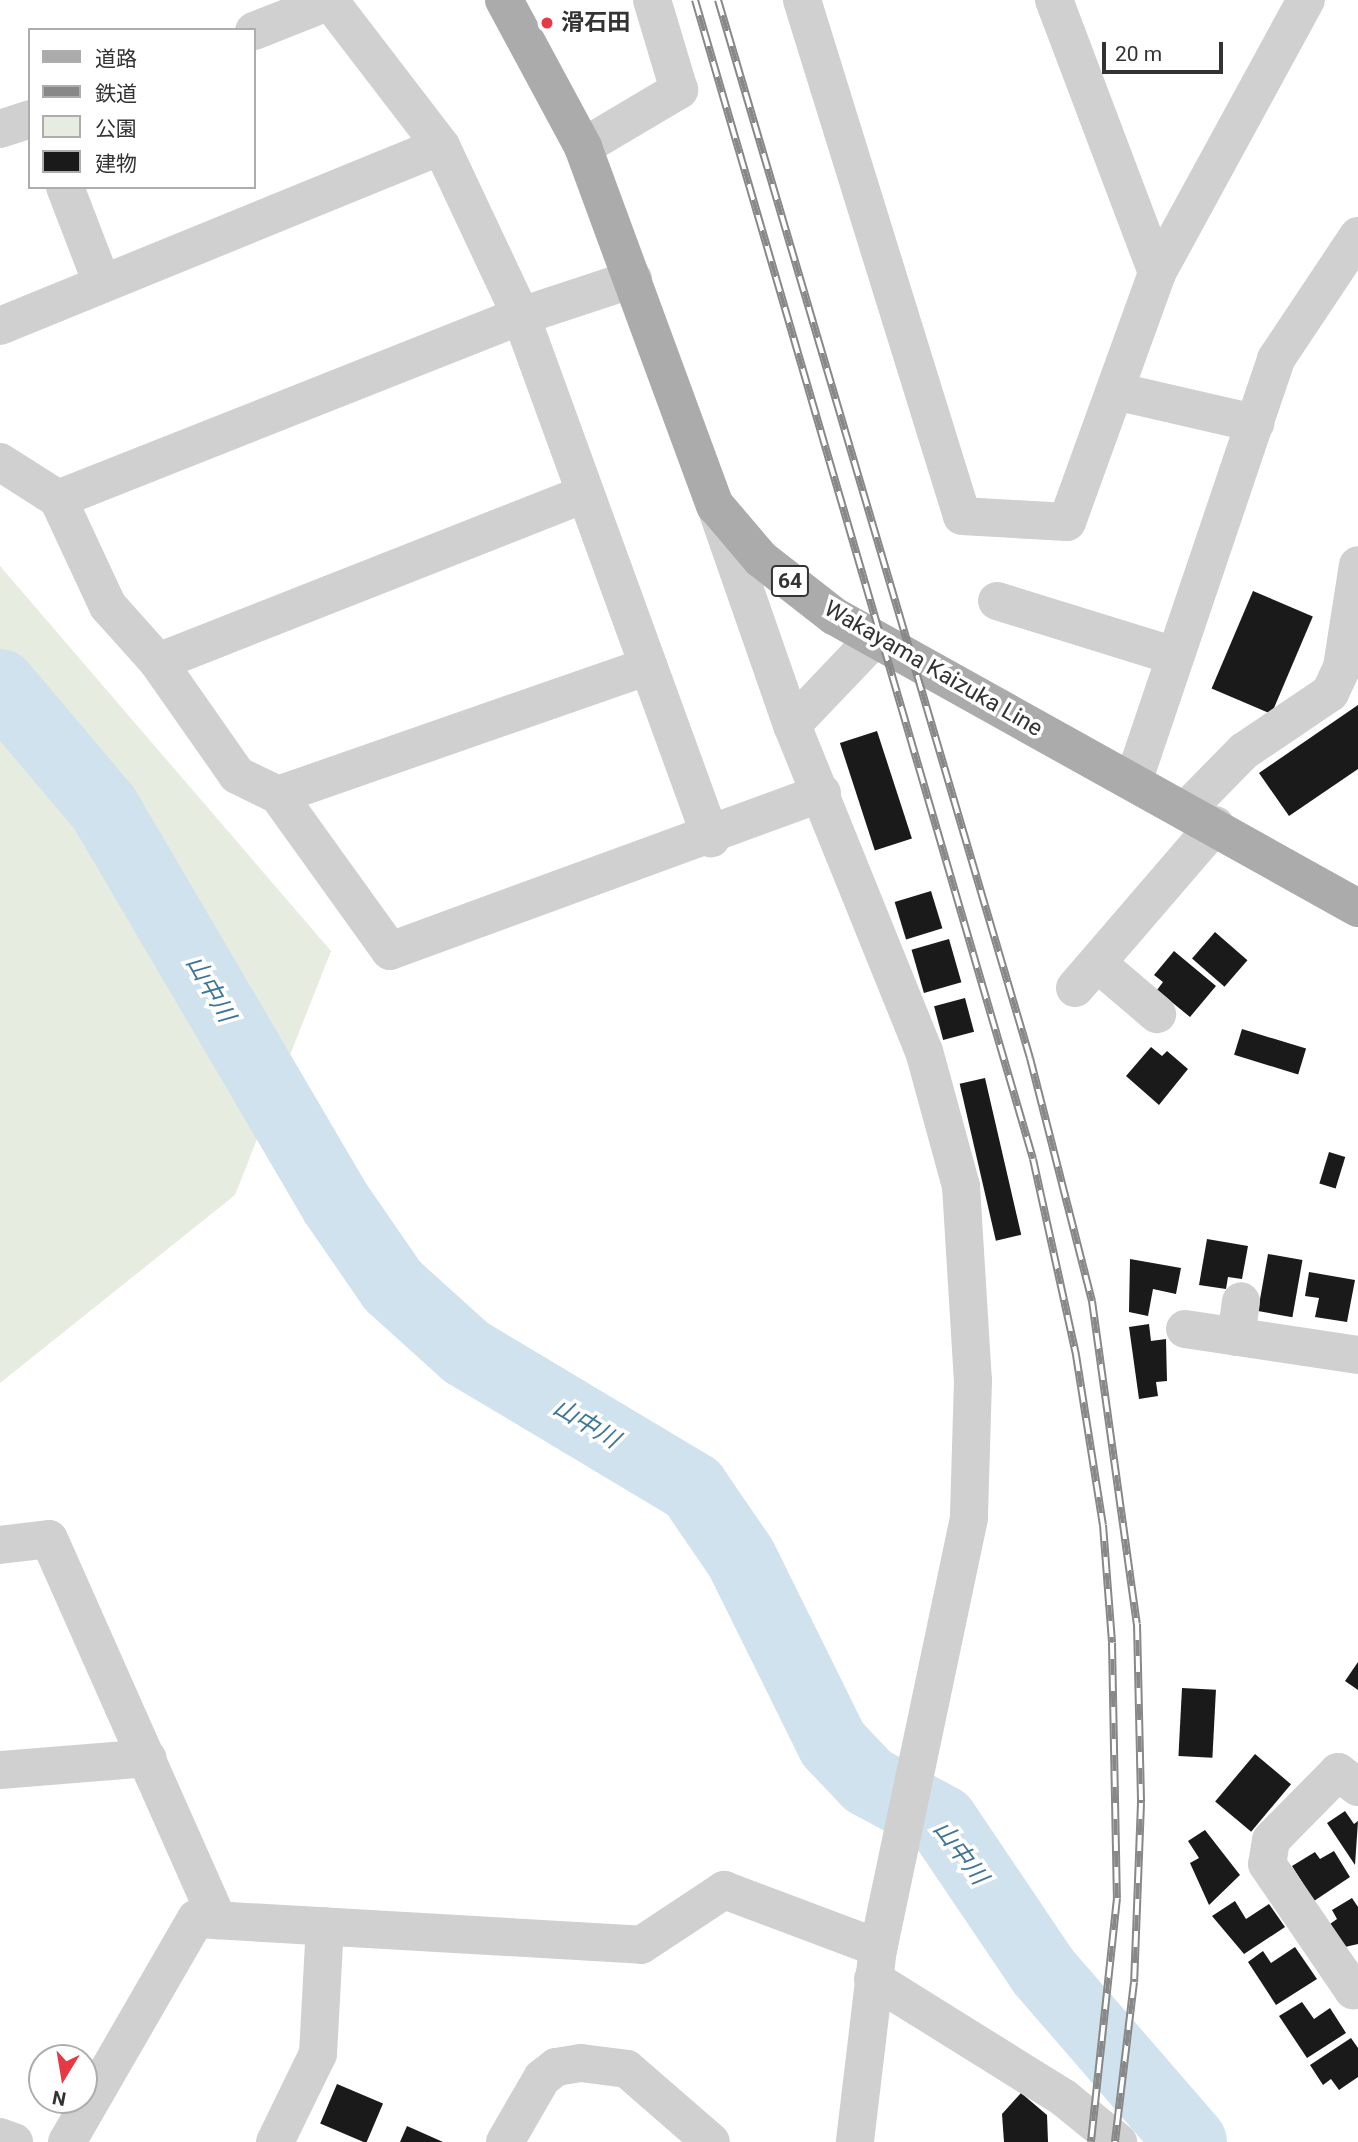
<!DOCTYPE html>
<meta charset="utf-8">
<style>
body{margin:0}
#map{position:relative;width:1358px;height:2142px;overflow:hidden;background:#fff;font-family:Roboto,"Noto Sans JP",sans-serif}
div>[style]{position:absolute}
.green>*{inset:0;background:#e6ecdf}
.river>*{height:72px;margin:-36px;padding:0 36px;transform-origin:36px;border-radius:36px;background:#cfe2ee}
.building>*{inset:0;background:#1a1a1a;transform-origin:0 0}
.minor>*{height:38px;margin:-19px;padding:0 19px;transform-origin:19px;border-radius:19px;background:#d0d0d0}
.major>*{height:38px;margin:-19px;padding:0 19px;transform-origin:19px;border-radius:19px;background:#ababab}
.rail>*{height:8px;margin-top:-4px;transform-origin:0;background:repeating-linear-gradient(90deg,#fff 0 16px,#888 0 32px);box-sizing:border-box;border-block:2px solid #888}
.dots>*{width:19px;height:19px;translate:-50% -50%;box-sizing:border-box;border:4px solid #fff;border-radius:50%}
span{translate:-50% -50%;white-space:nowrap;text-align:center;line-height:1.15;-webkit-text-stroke:7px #fff;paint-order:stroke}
.shield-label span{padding:2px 5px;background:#fff;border:2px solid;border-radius:5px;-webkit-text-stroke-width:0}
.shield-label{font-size:21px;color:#333;font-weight:700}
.poi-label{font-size:23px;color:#333;font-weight:700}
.left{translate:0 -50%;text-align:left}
.street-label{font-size:23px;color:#333}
.water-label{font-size:24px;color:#3f7597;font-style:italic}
.legend{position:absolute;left:28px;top:28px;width:228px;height:161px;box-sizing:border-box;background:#fff;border:2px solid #adadad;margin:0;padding:9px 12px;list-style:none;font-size:21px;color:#333}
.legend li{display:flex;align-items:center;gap:14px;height:35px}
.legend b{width:35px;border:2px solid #adadad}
.north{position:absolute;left:28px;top:2044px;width:70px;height:70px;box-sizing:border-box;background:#fff;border:2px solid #adadad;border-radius:50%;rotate:191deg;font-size:19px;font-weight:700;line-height:28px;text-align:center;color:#333}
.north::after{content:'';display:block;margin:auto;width:24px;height:32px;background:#e63946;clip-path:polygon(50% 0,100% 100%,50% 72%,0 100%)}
.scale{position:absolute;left:1102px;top:42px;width:121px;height:32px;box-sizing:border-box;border:4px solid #333;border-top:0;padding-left:9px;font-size:21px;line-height:24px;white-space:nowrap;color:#333;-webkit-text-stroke:5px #fff;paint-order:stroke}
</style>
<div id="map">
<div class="green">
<div style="clip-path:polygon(0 566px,331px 951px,235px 1195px,0 1383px)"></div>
</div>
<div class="river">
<div style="left:0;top:685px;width:161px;rotate:49.8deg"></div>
<div style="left:104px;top:808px;width:457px;rotate:59.6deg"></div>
<div style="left:335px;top:1202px;width:102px;rotate:55.4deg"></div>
<div style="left:393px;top:1286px;width:98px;rotate:42.1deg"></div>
<div style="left:466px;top:1352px;width:265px;rotate:30.9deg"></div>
<div style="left:693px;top:1488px;width:85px;rotate:55.6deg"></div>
<div style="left:741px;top:1558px;width:208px;rotate:63.7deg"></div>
<div style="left:833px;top:1744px;width:51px;rotate:46.6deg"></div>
<div style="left:868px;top:1781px;width:84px;rotate:28.4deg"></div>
<div style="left:942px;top:1821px;width:181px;rotate:56deg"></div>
<div style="left:1043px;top:1971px;width:226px;rotate:49.1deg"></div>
</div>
<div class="building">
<div style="left:1253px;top:591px;width:65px;height:106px;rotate:23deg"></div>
<div style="clip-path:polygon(1358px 705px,1358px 769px,1289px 816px,1259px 773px)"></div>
<div style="left:877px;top:731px;width:113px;height:39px;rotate:72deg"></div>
<div style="left:931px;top:891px;width:39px;height:38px;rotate:73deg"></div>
<div style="left:1215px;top:932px;width:43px;height:35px;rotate:41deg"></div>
<div style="left:949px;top:939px;width:45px;height:39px;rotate:74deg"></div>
<div style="clip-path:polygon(1174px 951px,1216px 986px,1190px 1017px,1157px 990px,1163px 982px,1154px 975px)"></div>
<div style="left:965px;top:998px;width:35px;height:32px;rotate:75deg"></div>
<div style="left:1242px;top:1029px;width:67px;height:27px;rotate:17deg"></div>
<div style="clip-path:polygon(1151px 1047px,1162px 1056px,1167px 1051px,1188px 1069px,1159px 1105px,1126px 1076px)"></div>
<div style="left:985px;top:1078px;width:161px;height:26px;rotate:77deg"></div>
<div style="left:1329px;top:1152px;width:17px;height:33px;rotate:17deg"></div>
<div style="clip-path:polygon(1207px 1239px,1248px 1246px,1242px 1279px,1228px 1277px,1226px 1289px,1199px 1285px)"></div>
<div style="left:1268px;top:1254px;width:35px;height:58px;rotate:10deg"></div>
<div style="clip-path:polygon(1130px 1259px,1181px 1268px,1176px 1294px,1153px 1289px,1148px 1316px,1129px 1312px)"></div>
<div style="clip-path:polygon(1309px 1272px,1355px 1280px,1347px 1322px,1315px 1317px,1319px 1298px,1305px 1296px)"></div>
<div style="clip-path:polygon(1149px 1324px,1151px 1341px,1166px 1339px,1167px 1381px,1156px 1382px,1158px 1396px,1139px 1399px,1129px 1327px)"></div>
<div style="clip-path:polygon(1358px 1662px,1358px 1690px,1345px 1681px)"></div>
<div style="left:1182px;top:1688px;width:34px;height:68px;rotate:3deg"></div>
<div style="left:1255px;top:1754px;width:47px;height:62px;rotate:40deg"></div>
<div style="clip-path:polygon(1345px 1811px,1354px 1824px,1358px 1821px,1355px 1865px,1327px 1823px)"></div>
<div style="clip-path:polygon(1205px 1830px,1240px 1875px,1209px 1905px,1190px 1863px,1199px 1858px,1188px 1841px)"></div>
<div style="clip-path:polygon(1334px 1851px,1350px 1877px,1314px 1901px,1292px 1866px,1315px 1852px,1320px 1859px)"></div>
<div style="clip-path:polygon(1352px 1898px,1358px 1907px,1358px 1944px,1345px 1947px,1330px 1924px,1337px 1919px,1332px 1910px)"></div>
<div style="clip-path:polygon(1235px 1901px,1246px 1919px,1269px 1904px,1285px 1927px,1244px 1954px,1212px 1916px)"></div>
<div style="clip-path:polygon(1295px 1947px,1317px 1979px,1276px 2005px,1248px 1962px,1263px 1951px,1271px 1963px)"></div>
<div style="clip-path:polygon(1302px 2002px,1314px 2019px,1330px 2008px,1346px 2033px,1307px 2058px,1279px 2016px)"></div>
<div style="clip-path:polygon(1351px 2038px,1358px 2048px,1358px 2077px,1339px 2090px,1331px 2079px,1323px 2085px,1310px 2065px)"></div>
<div style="left:337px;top:2084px;width:50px;height:43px;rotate:23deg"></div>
<div style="clip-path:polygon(1021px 2093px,1047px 2115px,1048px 2142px,1004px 2142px,1002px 2114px)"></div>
<div style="clip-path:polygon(407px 2126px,443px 2142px,400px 2142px)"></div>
</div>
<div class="minor">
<div style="left:329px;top:0;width:184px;rotate:52.5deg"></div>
<div style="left:441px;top:146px;width:188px;rotate:64.8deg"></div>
<div style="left:521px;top:316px;width:556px;rotate:70deg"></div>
<div style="left:802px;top:0;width:540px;rotate:72.77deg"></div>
<div style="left:962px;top:516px;width:105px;rotate:3.3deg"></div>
<div style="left:1067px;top:522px;width:265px;rotate:-70.1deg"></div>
<div style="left:1157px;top:273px;width:311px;rotate:-61.4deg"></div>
<div style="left:1054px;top:0;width:292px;rotate:69.3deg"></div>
<div style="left:254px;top:31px;width:82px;rotate:-21.5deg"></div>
<div style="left:0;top:129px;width:32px;rotate:-18deg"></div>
<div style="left:583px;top:147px;width:112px;rotate:-30.7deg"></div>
<div style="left:679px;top:90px;width:94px;rotate:-106.7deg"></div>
<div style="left:65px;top:187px;width:101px;rotate:69deg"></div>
<div style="left:0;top:326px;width:476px;rotate:-22.2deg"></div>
<div style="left:1115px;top:391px;width:144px;rotate:12.9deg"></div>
<div style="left:0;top:462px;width:69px;rotate:32.5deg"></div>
<div style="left:58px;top:499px;width:498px;rotate:-21.6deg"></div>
<div style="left:521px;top:316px;width:118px;rotate:-18.3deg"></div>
<div style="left:58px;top:499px;width:118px;rotate:65deg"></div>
<div style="left:108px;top:606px;width:75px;rotate:48.2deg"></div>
<div style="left:158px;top:662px;width:138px;rotate:55deg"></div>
<div style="left:237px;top:775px;width:46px;rotate:26deg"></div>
<div style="left:278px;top:795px;width:192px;rotate:54.3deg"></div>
<div style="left:390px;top:951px;width:460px;rotate:-20.1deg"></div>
<div style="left:716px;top:507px;width:231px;rotate:70.8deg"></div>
<div style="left:792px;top:725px;width:352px;rotate:68deg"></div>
<div style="left:924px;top:1051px;width:140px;rotate:74.7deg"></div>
<div style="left:961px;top:1186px;width:194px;rotate:86.5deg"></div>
<div style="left:973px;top:1380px;width:138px;rotate:91.7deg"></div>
<div style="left:969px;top:1518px;width:440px;rotate:101.9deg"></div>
<div style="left:878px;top:1948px;width:195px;rotate:96.8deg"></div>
<div style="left:997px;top:601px;width:186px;rotate:17.2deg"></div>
<div style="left:158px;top:662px;width:458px;rotate:-21.5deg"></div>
<div style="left:792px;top:725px;width:119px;rotate:-46.4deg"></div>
<div style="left:1133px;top:782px;width:447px;rotate:-71.3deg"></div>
<div style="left:1276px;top:359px;width:148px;rotate:-56.3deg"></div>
<div style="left:278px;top:795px;width:392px;rotate:-19.2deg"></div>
<div style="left:1186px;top:810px;width:83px;rotate:-45.5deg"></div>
<div style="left:1244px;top:751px;width:104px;rotate:-34deg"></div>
<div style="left:1330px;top:693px;width:29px;rotate:-65deg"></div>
<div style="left:1342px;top:667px;width:103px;rotate:-81.1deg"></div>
<div style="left:1097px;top:963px;width:79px;rotate:40.4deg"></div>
<div style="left:1075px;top:988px;width:215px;rotate:-49.3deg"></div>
<div style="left:1185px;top:1329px;width:175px;rotate:8.5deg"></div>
<div style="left:1236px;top:1337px;width:36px;rotate:-82deg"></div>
<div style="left:0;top:1545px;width:49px;rotate:-7deg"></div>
<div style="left:49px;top:1539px;width:417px;rotate:66.1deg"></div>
<div style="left:0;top:1770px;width:148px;rotate:-4.6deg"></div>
<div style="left:1358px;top:1787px;width:25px;rotate:-143deg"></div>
<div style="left:1338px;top:1772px;width:95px;rotate:134.6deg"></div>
<div style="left:1271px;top:1840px;width:24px;rotate:99deg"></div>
<div style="left:1267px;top:1864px;width:153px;rotate:55.7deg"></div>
<div style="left:1353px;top:1990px;width:6px;rotate:-39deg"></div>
<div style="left:873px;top:1979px;width:225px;rotate:31.9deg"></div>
<div style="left:1064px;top:2098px;width:70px;rotate:39.2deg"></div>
<div style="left:0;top:2137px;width:15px;rotate:20deg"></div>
<div style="left:67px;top:2142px;width:258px;rotate:-60deg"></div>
<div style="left:196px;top:1919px;width:446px;rotate:3.3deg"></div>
<div style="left:641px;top:1945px;width:100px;rotate:-33.5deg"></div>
<div style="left:724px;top:1890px;width:165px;rotate:20.6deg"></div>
<div style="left:275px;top:2142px;width:98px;rotate:-64deg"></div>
<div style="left:318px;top:2054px;width:128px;rotate:-86.9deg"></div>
<div style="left:505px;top:2142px;width:74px;rotate:-60deg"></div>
<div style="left:542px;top:2078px;width:18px;rotate:-38deg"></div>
<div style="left:556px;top:2067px;width:25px;rotate:-9deg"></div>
<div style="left:581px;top:2063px;width:46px;rotate:7.4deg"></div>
<div style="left:627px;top:2069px;width:111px;rotate:41deg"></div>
</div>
<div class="major">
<div style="left:504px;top:0;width:167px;rotate:61.7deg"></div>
<div style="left:583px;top:147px;width:382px;rotate:69.8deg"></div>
<div style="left:715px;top:505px;width:71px;rotate:49.6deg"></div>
<div style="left:761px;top:559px;width:93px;rotate:38deg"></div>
<div style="left:834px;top:616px;width:600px;rotate:29.13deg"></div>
</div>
<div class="rail">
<div style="left:695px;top:0;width:1207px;rotate:73.74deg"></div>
<div style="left:1033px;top:1159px;width:201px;rotate:77.6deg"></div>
<div style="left:1076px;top:1355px;width:172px;rotate:81deg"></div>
<div style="left:1103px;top:1525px;width:118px;rotate:85.6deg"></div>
<div style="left:1112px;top:1643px;width:255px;rotate:88.9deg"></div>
<div style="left:1117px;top:1898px;width:245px;rotate:96.1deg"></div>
<div style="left:718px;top:0;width:1103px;rotate:73.57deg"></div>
<div style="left:1030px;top:1058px;width:251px;rotate:75.7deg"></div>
<div style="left:1092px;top:1301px;width:326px;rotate:82.1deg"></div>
<div style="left:1137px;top:1624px;width:179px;rotate:88.7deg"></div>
<div style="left:1141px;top:1803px;width:179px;rotate:92.2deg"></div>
<div style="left:1134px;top:1982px;width:161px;rotate:96.8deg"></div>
</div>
<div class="dots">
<div style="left:547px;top:23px;background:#e63946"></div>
</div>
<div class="shield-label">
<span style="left:790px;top:581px">64</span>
</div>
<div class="poi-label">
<span class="left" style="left:561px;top:23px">滑石田</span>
</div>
<div class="street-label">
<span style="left:933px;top:669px;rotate:30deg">Wakayama Kaizuka Line</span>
</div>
<div class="water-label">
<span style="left:210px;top:989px;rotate:60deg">山中川</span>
<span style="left:586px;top:1424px;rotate:31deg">山中川</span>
<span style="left:960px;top:1853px;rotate:53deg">山中川</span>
</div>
<ul class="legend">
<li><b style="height:9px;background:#ababab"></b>道路</li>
<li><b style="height:9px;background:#888"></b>鉄道</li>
<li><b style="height:19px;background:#e6ecdf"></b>公園</li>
<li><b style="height:19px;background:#1a1a1a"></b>建物</li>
</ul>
<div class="north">N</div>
<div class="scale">20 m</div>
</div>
